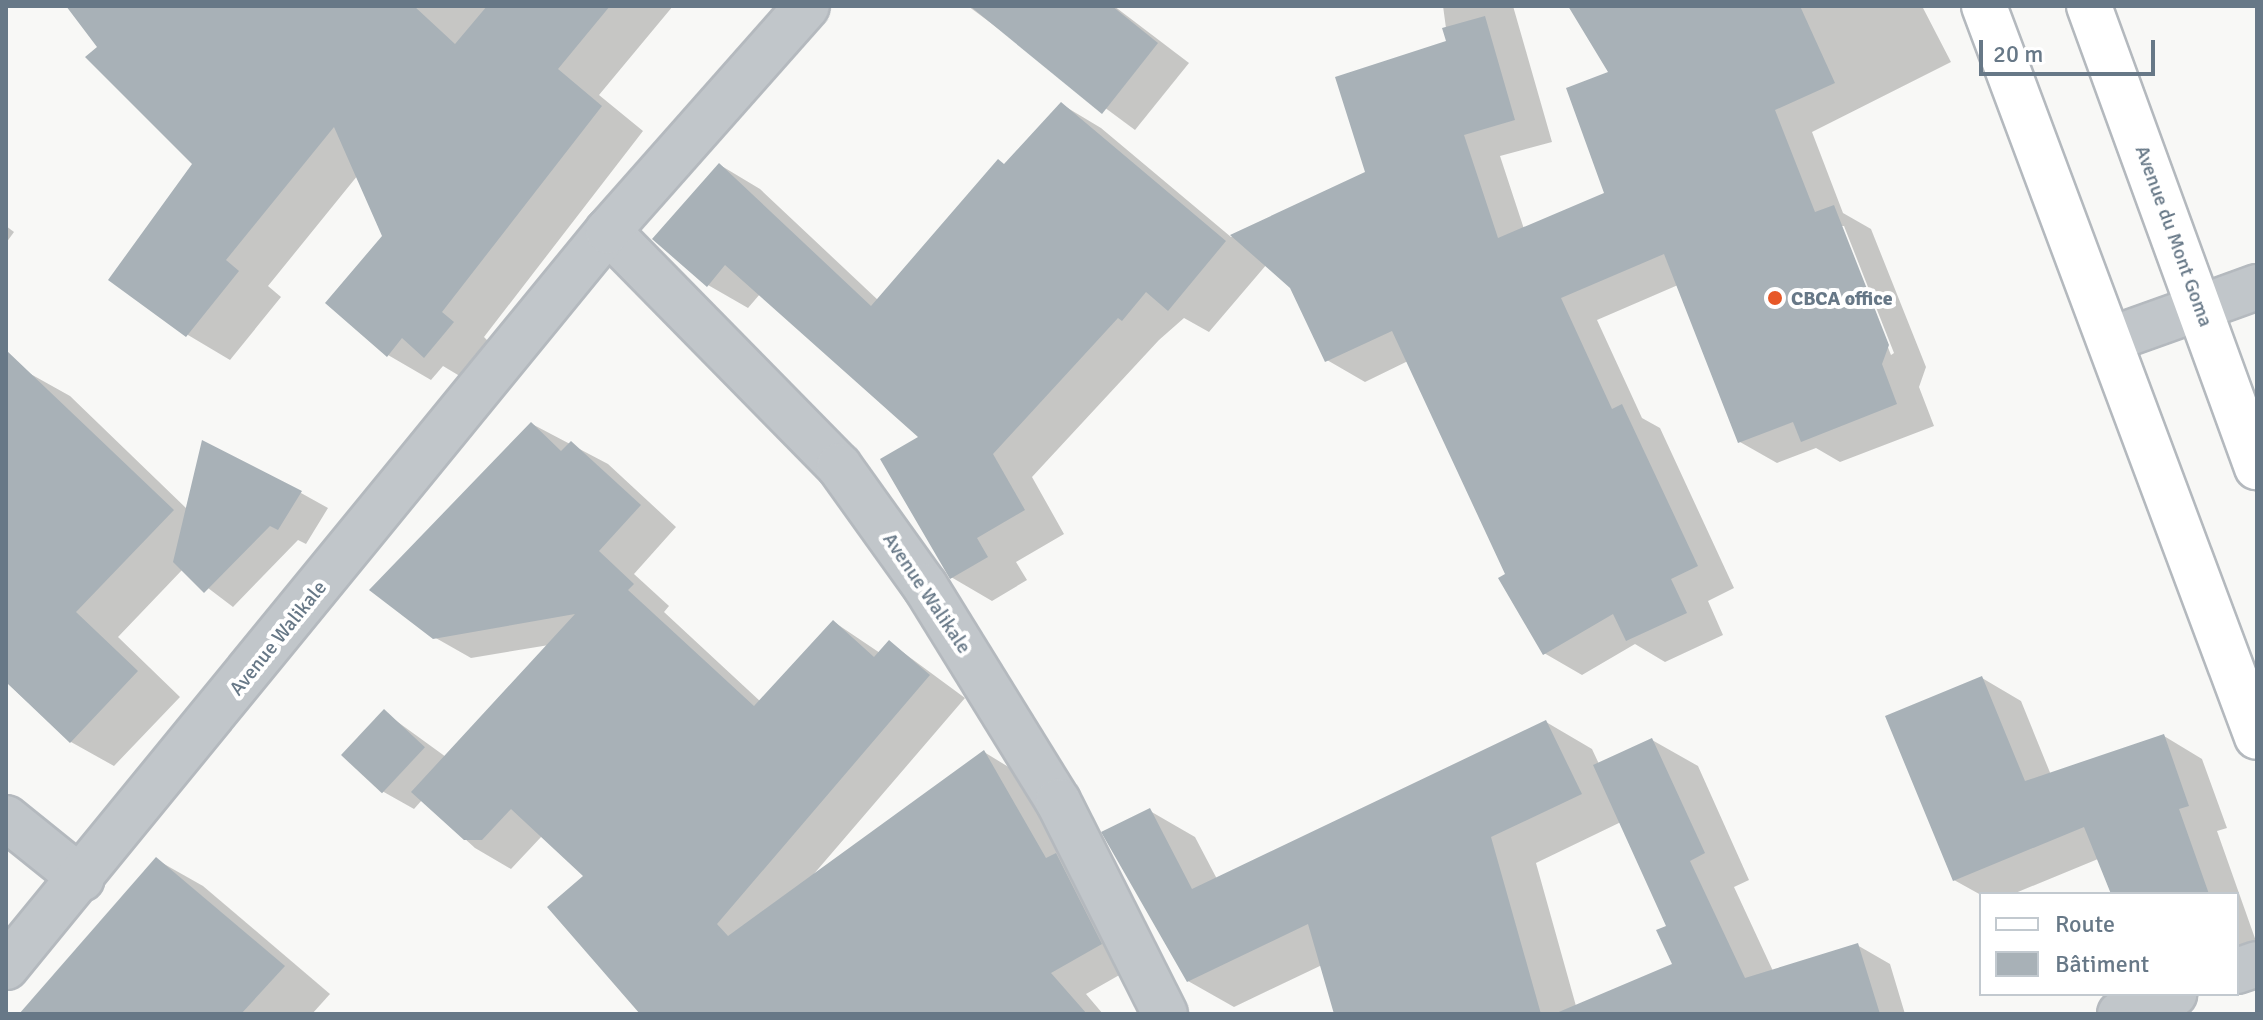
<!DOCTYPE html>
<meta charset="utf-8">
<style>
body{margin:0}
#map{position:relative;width:2263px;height:1020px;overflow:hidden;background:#f8f8f6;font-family:Signika,sans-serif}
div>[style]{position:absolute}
.shadow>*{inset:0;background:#0003}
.building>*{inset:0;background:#a8b1b7;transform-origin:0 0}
.roads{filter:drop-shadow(2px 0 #b4b9be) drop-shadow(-2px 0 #b4b9be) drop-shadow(0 2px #b4b9be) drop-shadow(0 -2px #b4b9be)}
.street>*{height:44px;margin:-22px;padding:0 22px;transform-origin:22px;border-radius:22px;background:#c1c6ca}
.secondary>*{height:44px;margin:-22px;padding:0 22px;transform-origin:22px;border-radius:22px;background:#fff}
.dots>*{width:22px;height:22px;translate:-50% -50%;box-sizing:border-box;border:4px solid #fff;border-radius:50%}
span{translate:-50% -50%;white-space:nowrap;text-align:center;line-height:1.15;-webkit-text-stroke:8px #fff;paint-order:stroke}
.street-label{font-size:20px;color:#677887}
.poi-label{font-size:20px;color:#677887;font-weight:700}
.left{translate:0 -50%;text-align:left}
.frame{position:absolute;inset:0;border:8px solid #677887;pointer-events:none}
.legend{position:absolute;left:1979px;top:892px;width:260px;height:104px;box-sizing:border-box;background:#fff;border:2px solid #c2c9cf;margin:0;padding:10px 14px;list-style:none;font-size:24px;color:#677887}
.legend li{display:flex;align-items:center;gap:16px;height:40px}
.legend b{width:40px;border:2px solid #c2c9cf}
.scale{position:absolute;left:1979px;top:40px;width:176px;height:36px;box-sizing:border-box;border:4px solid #677887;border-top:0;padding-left:10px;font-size:24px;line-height:28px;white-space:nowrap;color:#677887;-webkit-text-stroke:6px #fff;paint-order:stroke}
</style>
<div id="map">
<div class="shadow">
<div style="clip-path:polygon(81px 6px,673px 6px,599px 95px,643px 131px,484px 337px,495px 348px,468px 381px,443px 366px,431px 380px,388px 355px,385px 236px,358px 175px,268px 286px,281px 297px,230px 360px,188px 335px,195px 164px,99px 47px)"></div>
<div style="clip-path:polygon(968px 6px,1114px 6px,1189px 63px,1135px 130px)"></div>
<div style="clip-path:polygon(evenodd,1443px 6px,1513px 6px,1552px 142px,1500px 156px,1524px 229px,1606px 194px,1611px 74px,1570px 6px,1922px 6px,1951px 62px,1812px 132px,1843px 213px,1871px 229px,1926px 367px,1919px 387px,1934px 426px,1840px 462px,1816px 448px,1777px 463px,1740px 442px,1678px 285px,1597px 320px,1642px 418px,1660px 428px,1734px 588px,1708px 601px,1723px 635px,1665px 662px,1635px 644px,1582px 675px,1544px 653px,1408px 361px,1365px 382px,1327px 360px,1292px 286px,1267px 264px,1209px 332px,1184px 318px,1159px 340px,1032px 477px,1064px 534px,1016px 562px,1027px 580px,992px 601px,951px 577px,922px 438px,760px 294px,748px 308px,708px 285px,720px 165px,760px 189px,879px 301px,1061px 104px,1101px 128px,1231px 237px,1368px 173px,1448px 43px,1443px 6px,1840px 226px,1844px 226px,1894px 353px,1891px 355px,1840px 226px)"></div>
<div style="clip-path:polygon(6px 226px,14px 232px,6px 243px)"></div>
<div style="clip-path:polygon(27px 372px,70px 396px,187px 509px,301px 493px,328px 508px,306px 544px,298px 540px,233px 607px,183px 569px,118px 637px,180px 697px,114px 766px,71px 742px,6px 682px,6px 394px)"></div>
<div style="clip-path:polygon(532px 424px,608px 464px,676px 527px,634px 574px,669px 606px,664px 612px,761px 702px,834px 622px,880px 653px,889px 642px,965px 698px,813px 875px,984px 752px,1020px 774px,1137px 965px,1086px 994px,1103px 1014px,642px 1014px,586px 876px,542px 836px,511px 869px,475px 848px,422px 800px,414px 809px,382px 791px,344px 756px,384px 712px,446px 757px,549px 645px,471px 658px,434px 637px)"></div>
<div style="clip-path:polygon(1982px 678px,2021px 701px,2051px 775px,2164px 736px,2202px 759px,2227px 828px,2217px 831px,2257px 944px,2237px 951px,2237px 894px,2112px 894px,2098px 859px,2013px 894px,1981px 895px,1954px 880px)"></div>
<div style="clip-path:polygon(evenodd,1546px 722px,1592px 749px,1599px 764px,1652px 740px,1698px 766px,1749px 880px,1734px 887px,1773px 971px,1857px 945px,1890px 964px,1905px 1014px,1336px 1014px,1322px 965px,1234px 1007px,1188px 981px,1104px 833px,1150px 811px,1195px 837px,1217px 879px,1546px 722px,1621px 822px,1668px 927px,1674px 965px,1576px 1006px,1536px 863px,1621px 822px)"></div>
<div style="clip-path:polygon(157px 860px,203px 886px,330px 994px,312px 1014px,23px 1014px)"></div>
</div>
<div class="building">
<div style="clip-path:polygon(66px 6px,414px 6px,455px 44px,487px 6px,610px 6px,558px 69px,602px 106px,442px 312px,454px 322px,424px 358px,402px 338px,387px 357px,325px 303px,382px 236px,334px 127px,226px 260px,239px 271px,186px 337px,108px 280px,192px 164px,85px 57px,97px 47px)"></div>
<div style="clip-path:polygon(970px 6px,1112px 6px,1158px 43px,1102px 114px)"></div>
<div style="clip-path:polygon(1568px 6px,1800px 6px,1835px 83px,1775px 110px,1815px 212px,1834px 205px,1889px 345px,1882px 364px,1897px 404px,1801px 442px,1793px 422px,1738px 443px,1664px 254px,1561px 298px,1612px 409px,1622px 404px,1698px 566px,1671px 579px,1687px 613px,1626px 641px,1613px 614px,1543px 655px,1498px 578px,1505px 574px,1392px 331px,1325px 362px,1290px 288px,1230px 235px,1365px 172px,1335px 77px,1446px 41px,1442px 28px,1485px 16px,1515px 120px,1464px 135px,1498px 238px,1604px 193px,1566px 88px,1608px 72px)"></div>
<div style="clip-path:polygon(1061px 102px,1226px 241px,1168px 311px,1146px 292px,1122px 321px,1118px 318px,993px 454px,1025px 510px,977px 538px,988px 557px,950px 579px,880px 459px,918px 437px,725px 265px,707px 287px,652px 239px,719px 163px,871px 306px,998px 159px,1004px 164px)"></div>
<div style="clip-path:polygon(6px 350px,174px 510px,76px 612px,138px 671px,70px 743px,6px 682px)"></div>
<div style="clip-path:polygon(531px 422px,561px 451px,571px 441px,641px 505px,599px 551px,634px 584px,628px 590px,754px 706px,833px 620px,874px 657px,889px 640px,930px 675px,717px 924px,728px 936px,984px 750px,1046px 858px,1056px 853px,1102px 944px,1051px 973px,1087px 1014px,640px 1014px,547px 907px,583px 876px,511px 809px,482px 840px,464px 840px,411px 792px,575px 614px,433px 639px,369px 590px)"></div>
<div style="clip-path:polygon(202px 440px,302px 491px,278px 530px,270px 526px,204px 593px,173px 562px)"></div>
<div style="clip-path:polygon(1982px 676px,2025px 781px,2164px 734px,2189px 806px,2179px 809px,2209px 894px,2111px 894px,2084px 827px,1953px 881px,1885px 716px)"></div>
<div style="left:384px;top:709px;width:56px;height:63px;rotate:43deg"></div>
<div style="clip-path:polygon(1546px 720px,1582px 794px,1491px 837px,1541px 1014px,1334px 1014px,1308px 924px,1187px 982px,1101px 832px,1150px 808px,1192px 889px)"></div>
<div style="clip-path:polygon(1652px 738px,1705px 853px,1690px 861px,1745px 978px,1858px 943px,1880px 1014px,1554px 1014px,1672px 964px,1656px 930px,1666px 926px,1593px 765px)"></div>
<div style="clip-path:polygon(156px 857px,285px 966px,241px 1014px,19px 1014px)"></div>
</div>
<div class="roads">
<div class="street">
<div style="left:608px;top:231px;width:330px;rotate:45.5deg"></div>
<div style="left:839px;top:466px;width:148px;rotate:54.4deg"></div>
<div style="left:925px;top:586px;width:253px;rotate:58.3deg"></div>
<div style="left:1058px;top:801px;width:238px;rotate:63.3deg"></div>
<div style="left:2112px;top:339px;width:154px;rotate:-19.7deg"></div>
<div style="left:6px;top:818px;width:97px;rotate:38.8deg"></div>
<div style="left:6px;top:967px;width:951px;rotate:-50.72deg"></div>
<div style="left:608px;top:231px;width:300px;rotate:-48.5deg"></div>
<div style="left:2237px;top:971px;width:21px;rotate:-19deg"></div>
<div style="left:2120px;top:1014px;width:58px;rotate:-20.3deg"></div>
</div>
<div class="secondary">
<div style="left:1984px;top:6px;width:780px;rotate:69.52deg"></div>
<div style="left:2089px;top:6px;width:491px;rotate:70deg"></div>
</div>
</div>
<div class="dots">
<div style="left:1775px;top:298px;background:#e75828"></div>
</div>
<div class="street-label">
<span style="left:2174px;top:236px;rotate:70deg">Avenue du Mont Goma</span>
<span style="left:927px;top:593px;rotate:56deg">Avenue Walikale</span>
<span style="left:278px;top:638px;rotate:-51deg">Avenue Walikale</span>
</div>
<div class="poi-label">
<span class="left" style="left:1791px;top:298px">CBCA office</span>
</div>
<div class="frame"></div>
<ul class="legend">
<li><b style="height:10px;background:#fff"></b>Route</li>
<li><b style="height:22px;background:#a8b1b7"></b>Bâtiment</li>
</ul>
<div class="scale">20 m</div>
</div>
